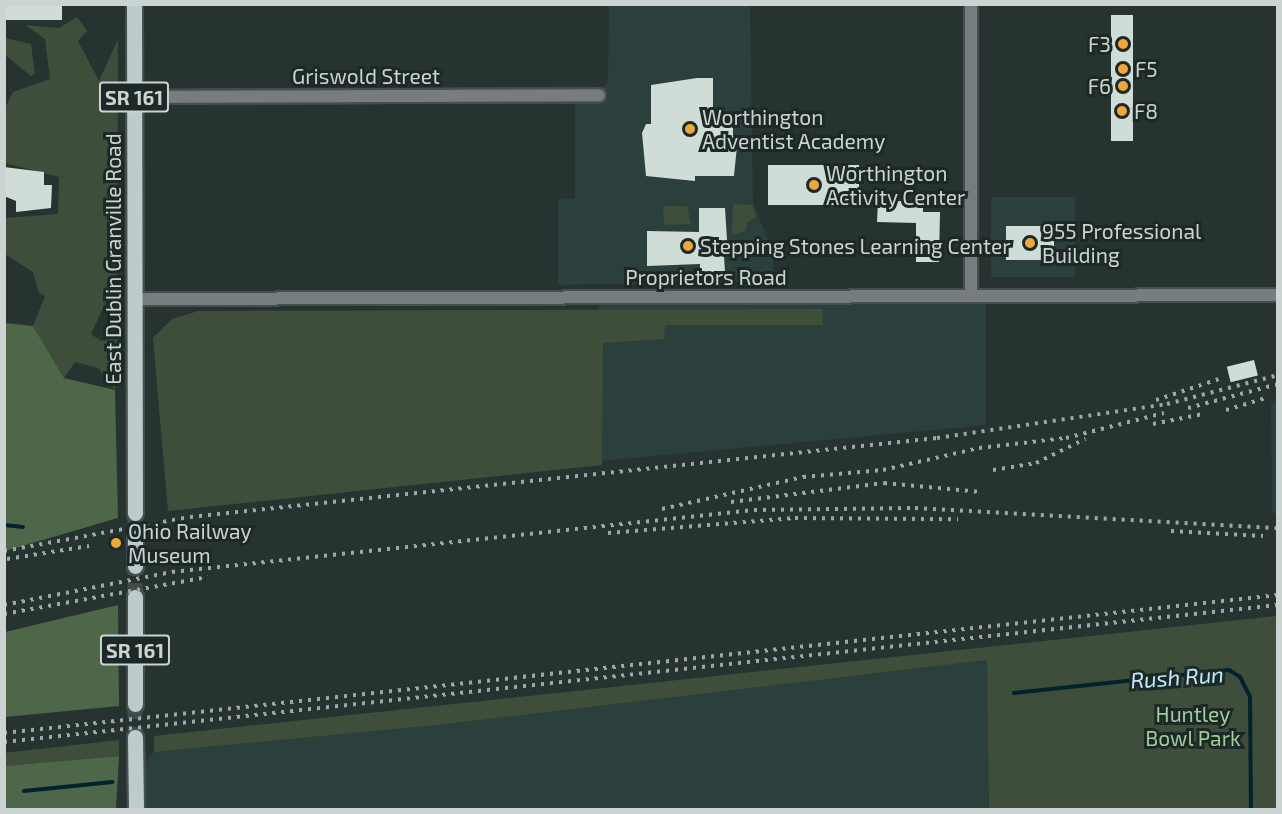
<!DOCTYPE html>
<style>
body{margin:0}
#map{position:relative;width:1282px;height:814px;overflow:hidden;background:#273331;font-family:"Exo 2",sans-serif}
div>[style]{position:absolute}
.built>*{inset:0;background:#2b3f3c;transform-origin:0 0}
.green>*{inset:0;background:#3f4e3b}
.forest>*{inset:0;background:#4e6748}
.stream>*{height:4px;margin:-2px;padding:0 2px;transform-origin:2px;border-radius:2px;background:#02222f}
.building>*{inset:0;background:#d0ddd6;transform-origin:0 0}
.primary-tunnel>*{height:15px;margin-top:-7.5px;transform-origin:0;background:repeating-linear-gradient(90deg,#404b49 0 15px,transparent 0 23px)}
.roads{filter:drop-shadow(2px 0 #45504e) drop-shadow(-2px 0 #45504e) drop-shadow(0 2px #45504e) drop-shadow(0 -2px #45504e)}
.minor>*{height:12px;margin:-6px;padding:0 6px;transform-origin:6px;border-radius:6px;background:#777d7e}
.tertiary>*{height:12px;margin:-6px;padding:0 6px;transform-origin:6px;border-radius:6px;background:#777d7e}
.primary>*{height:15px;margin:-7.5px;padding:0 7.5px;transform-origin:7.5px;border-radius:7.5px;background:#becbcd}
.rail>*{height:4px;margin-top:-2px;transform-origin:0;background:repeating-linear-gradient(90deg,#9fa8a7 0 3px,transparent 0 9px)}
.dots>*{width:16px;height:16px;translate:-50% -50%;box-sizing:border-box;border:3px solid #1d2927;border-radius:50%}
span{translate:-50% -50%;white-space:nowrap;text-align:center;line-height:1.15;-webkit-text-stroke:6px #1d2927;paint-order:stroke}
.shield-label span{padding:2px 4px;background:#1d2927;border:2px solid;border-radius:4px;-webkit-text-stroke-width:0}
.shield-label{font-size:20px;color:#ccd4d3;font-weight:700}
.poi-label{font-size:21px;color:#ccd4d3}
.right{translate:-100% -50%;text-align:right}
.left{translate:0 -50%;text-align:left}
.street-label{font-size:21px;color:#ccd4d3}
.park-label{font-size:21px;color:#a2cc97}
.water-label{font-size:22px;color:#c1eaff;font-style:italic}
.frame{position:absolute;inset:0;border:6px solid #ccd4d3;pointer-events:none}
</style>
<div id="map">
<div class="built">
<div style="clip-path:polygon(609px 5px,750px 5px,753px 204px,773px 251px,773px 281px,558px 285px,558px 199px,575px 198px,575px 95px,599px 95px,608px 79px)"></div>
<div style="left:991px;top:197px;width:84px;height:80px"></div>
<div style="clip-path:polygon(986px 295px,986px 425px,600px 461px,598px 297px)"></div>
<div style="clip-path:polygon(1277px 401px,1277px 513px,1272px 513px,1271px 404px)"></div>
<div style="clip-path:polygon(988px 660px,989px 809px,133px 810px,148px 758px,154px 752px,438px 725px)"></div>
</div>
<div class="green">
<div style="clip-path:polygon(77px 17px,87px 31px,78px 41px,99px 81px,118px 39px,117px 278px,91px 334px,101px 341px,118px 334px,115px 390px,98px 368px,75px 362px,64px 378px,33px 326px,45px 296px,39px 293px,33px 272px,5px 254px,5px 218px,58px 214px,59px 177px,5px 163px,5px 108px,13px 92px,50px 79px,45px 39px,25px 25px,59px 28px)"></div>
<div style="clip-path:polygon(5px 38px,31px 44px,35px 74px,31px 76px,5px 55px)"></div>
<div style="clip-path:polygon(733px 204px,752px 205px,757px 217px,747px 222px,746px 231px,732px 235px)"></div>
<div style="clip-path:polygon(663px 206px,687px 206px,691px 224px,664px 225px)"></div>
<div style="clip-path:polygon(822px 309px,823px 325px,665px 325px,664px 339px,603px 343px,602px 465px,168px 511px,153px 338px,172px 319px,198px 311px)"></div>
<div style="clip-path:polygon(1277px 616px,1277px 809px,989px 809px,987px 660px,438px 725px,154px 752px,154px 736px)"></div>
<div style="clip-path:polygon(119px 740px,119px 756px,5px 766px,4px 753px)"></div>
</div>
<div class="forest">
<div style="clip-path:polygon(5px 323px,33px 326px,64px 378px,115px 390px,118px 518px,5px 551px)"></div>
<div style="clip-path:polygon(118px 605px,119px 706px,5px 717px,5px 632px)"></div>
<div style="clip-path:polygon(119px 756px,116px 809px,5px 809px,5px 766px)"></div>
</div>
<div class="stream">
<div style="left:4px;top:525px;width:19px;rotate:6deg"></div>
<div style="left:1014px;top:693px;width:216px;rotate:-6.1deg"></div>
<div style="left:1229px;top:670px;width:13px;rotate:32deg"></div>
<div style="left:1240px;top:677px;width:22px;rotate:63deg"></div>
<div style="left:1250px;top:697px;width:113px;rotate:89.5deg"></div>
<div style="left:24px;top:791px;width:89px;rotate:-5.8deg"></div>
</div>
<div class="building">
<div style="left:4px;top:4px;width:58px;height:16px"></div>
<div style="left:1111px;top:15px;width:22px;height:126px"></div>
<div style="clip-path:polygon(697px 78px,713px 78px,713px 124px,733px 124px,733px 136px,738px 136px,734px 176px,695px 176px,695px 181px,646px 176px,642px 133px,646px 124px,651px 124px,651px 85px)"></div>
<div style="left:859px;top:165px;width:40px;height:91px;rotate:90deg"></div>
<div style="clip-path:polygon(4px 167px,44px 172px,44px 185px,52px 185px,51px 208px,16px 212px,16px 201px,4px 196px)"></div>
<div style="clip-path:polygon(878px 201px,923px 201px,923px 212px,940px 212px,939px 262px,916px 262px,916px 223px,877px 222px)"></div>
<div style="clip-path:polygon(699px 208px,725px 208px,728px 256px,724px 256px,725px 272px,700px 272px,700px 264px,647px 266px,647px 231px,699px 232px)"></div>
<div style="left:1006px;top:226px;width:48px;height:34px"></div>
<div style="left:1254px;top:360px;width:16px;height:28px;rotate:76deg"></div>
</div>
<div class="primary-tunnel">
<div style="left:135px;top:513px;width:25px;rotate:90deg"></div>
<div style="left:135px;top:597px;width:31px;rotate:-90deg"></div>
<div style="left:135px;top:704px;width:33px;rotate:90deg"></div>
</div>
<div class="roads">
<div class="minor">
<div style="left:971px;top:4px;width:291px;rotate:90deg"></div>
<div style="left:134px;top:97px;width:465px;rotate:-0.2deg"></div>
</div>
<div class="tertiary">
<div style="left:135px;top:299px;width:1143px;rotate:-0.2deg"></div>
</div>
<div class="primary">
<div style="left:134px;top:4px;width:509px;rotate:89.89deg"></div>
<div style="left:135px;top:538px;width:28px;rotate:90deg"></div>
<div style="left:135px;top:597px;width:107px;rotate:90deg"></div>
<div style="left:135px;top:737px;width:73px;rotate:89.2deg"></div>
</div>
</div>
<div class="rail">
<div style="left:1156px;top:400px;width:66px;rotate:-18.4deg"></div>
<div style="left:1188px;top:408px;width:93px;rotate:-14.9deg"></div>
<div style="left:1226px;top:410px;width:42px;rotate:-16.7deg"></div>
<div style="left:1153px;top:424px;width:51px;rotate:-11.3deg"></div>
<div style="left:993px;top:470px;width:44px;rotate:-9.2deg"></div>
<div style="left:1036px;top:463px;width:55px;rotate:-26.1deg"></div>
<div style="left:731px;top:502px;width:154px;rotate:-7.1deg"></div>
<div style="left:884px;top:483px;width:97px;rotate:5.3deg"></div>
<div style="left:662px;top:509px;width:145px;rotate:-12.8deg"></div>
<div style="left:803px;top:477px;width:80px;rotate:-5deg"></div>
<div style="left:883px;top:470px;width:98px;rotate:-12.9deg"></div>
<div style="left:979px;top:448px;width:88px;rotate:-6.6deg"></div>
<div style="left:1066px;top:438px;width:101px;rotate:-14.3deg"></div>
<div style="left:1171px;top:531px;width:92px;rotate:3.1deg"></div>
<div style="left:608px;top:533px;width:188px;rotate:-4.6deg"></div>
<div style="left:795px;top:518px;width:163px;rotate:0.4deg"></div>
<div style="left:4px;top:551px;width:189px;rotate:-10.4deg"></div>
<div style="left:190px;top:517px;width:751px;rotate:-6.04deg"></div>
<div style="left:937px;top:438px;width:232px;rotate:-8.4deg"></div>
<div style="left:1167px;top:404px;width:115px;rotate:-14.6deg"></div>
<div style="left:7px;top:559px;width:83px;rotate:-9deg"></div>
<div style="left:4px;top:605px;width:171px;rotate:-11.1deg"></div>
<div style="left:172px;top:572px;width:585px;rotate:-6.08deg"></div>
<div style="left:754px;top:510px;width:161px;rotate:-0.7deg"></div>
<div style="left:915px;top:508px;width:364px;rotate:3.2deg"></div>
<div style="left:4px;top:614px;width:207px;rotate:-10.3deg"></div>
<div style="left:4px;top:733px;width:1281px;rotate:-6.18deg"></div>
<div style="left:4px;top:742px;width:1281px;rotate:-6.14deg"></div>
</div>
<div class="dots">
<div style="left:1123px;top:44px;background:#f0a63e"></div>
<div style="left:1123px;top:69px;background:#f0a63e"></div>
<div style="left:1123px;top:86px;background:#f0a63e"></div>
<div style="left:1122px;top:111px;background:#f0a63e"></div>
<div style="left:690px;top:129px;background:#f0a63e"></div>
<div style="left:814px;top:185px;background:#f0a63e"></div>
<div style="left:1030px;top:243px;background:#f0a63e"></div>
<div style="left:688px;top:246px;background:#f0a63e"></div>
<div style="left:116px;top:543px;background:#f0a63e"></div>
</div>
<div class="shield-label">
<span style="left:134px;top:97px">SR 161</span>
<span style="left:135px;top:650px">SR 161</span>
</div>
<div class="poi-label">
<span class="right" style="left:1111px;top:44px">F3</span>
<span class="left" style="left:1135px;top:69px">F5</span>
<span class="right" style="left:1111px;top:86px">F6</span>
<span class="left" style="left:1134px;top:111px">F8</span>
<span class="left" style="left:702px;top:129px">Worthington<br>Adventist Academy</span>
<span class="left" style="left:826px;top:185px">Worthington<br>Activity Center</span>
<span class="left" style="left:1042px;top:243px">955 Professional<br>Building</span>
<span class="left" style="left:700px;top:246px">Stepping Stones Learning Center</span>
<span class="left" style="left:128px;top:543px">Ohio Railway<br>Museum</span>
</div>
<div class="street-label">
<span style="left:366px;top:76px">Griswold Street</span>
<span style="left:113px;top:259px;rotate:-90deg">East Dublin Granville Road</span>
<span style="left:706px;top:277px">Proprietors Road</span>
</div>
<div class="park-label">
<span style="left:1193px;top:726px">Huntley<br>Bowl Park</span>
</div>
<div class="water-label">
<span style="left:1177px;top:677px;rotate:-4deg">Rush Run</span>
</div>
<div class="frame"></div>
</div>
